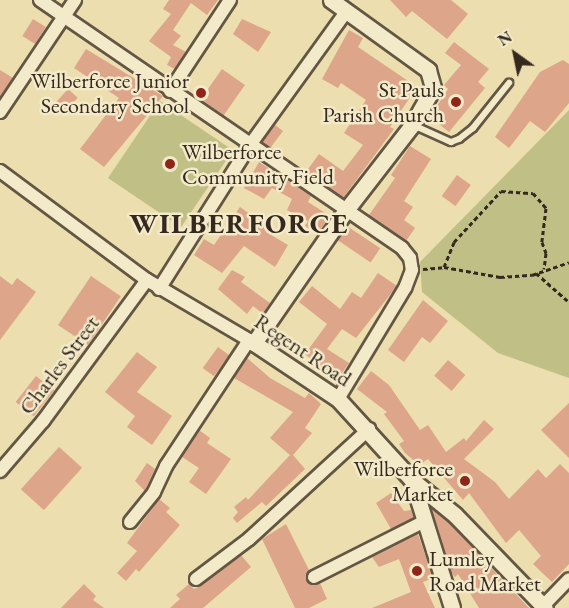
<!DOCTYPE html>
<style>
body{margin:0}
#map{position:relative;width:569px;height:608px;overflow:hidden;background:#ecdeae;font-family:"EB Garamond",serif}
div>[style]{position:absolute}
.green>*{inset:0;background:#c0bf85;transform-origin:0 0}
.building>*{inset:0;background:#dda589;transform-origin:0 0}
.path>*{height:3px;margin-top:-1.5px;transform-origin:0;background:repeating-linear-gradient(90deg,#35281f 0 4.5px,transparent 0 7.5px)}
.roads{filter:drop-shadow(2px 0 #635643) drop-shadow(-2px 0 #635643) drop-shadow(0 2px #635643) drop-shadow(0 -2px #635643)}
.service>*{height:6px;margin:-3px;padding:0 3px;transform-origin:3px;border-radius:3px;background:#f3eaca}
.minor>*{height:12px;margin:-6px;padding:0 6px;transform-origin:6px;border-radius:6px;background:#f3eaca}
.tertiary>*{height:15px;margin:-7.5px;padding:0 7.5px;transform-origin:7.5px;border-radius:7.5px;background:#f3eaca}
.dots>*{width:16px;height:16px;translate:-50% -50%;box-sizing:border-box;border:3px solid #f3eaca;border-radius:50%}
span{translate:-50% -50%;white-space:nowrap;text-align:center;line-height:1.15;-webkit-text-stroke:5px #f3eaca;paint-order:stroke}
.poi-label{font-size:22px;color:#35281f}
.right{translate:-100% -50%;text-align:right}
.left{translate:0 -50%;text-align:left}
.street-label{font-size:22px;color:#35281f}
.district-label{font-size:28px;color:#35281f;font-weight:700;letter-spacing:1.5px}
.north{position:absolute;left:485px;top:24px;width:60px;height:60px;-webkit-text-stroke:4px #f3eaca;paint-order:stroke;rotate:327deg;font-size:16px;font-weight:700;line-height:24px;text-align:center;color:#35281f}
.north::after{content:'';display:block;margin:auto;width:21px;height:27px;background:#35281f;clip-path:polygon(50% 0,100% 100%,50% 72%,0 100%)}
</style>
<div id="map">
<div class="green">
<div style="left:160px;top:101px;width:88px;height:93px;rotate:34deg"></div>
<div style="clip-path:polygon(569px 110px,569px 378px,498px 353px,422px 292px,420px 262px)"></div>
</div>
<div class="building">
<div style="clip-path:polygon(169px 0,218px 0,207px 15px,191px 3px,173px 30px,181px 36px,173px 45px,186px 52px,175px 69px,167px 65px,171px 57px,149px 41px,171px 14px,163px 9px)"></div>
<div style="clip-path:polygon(390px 0,451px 0,468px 14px,447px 39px,412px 11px,406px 17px)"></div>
<div style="left:33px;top:19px;width:15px;height:20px;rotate:32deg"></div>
<div style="clip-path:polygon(242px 19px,271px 32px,258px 52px,233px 34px)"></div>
<div style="clip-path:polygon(349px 30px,363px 38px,358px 47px,417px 87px,390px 127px,394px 129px,343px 198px,306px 172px,319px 154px,343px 171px,363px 145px,344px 133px,366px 100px,341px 83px,338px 88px,322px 79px)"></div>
<div style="clip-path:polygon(454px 42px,489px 69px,478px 82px,485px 88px,449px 132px,430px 117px,448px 89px,444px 85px,461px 65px,445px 53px)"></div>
<div style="clip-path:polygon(86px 49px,163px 96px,104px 167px,80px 149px,119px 98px,74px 68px)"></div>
<div style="clip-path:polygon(563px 60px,569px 64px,569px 103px,545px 132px,530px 121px,509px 148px,495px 137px,540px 72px)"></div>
<div style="left:222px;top:69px;width:28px;height:37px;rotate:35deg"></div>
<div style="clip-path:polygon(0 70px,13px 78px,0 97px)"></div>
<div style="left:68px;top:89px;width:13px;height:23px;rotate:42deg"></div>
<div style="left:275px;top:125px;width:10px;height:21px;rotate:37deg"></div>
<div style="clip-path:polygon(410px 146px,431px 159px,404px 201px,413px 207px,404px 220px,415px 228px,406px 241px,369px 215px,395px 178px,391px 175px)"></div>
<div style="clip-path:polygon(259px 162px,311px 196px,308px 202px,330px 216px,317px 234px,305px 226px,308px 221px,287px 210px,292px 199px,272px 188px,264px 199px,244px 188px)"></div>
<div style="left:457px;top:175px;width:17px;height:26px;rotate:36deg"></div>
<div style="clip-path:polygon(240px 207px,269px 228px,266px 232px,288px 245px,275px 267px,244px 246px,222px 273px,194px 255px,204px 239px,214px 245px)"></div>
<div style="left:347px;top:226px;width:40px;height:17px;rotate:34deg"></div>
<div style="clip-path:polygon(232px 270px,245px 277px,241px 282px,270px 303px,263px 314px,253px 306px,247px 314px,218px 289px)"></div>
<div style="clip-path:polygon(378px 273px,397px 286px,356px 338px,342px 329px,327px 349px,349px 363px,337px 380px,305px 354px,327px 324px,299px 302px,312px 286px,340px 309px,352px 292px,361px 298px)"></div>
<div style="clip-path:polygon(0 276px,12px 285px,17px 278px,36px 292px,0 340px)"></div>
<div style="left:91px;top:276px;width:36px;height:59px;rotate:34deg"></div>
<div style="clip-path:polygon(423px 300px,448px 321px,430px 343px,422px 337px,404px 362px,388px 350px)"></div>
<div style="left:218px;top:347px;width:14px;height:26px;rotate:36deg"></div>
<div style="clip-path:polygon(137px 352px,157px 367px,137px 392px,172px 416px,152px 445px,127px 427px,135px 416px,105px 392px)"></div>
<div style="clip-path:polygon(247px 358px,270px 378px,305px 398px,309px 393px,321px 404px,305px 428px,312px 433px,293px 455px,305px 469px,266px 506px,262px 502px,237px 523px,233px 518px,238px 512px,234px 507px,246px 497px,248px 500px,290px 455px,270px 438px,293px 412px,234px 378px)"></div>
<div style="left:448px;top:360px;width:23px;height:21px;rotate:41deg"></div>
<div style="clip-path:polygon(371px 371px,389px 385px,420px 430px,428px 425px,446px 452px,464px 438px,466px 441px,484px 420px,494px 429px,464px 459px,495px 482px,509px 499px,538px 469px,546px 478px,560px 464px,569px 473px,569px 564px,552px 582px,533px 564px,541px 556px,519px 530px,506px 543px,469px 493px,463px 500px,428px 459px,419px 465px,405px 453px,399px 444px,404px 441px,384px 414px,387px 412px,357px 389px)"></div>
<div style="left:36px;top:376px;width:23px;height:33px;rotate:38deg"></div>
<div style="clip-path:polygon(569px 403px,569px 458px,541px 430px)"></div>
<div style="clip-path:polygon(199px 430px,210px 438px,207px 443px,231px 459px,206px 494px,189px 482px,199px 468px,182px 457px)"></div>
<div style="left:59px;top:447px;width:31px;height:57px;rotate:42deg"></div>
<div style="clip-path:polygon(147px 463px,155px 469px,145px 491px,135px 481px)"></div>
<div style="clip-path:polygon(391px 493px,404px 511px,411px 510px,414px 518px,391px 529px,376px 503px)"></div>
<div style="clip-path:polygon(159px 499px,170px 508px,166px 512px,180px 525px,139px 572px,136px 569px,126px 581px,117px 573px,137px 551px,127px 543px)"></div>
<div style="clip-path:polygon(431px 508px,448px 522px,529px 608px,479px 608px,458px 574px,455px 577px,451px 572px)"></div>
<div style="clip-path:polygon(286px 524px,309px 570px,307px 581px,320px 583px,327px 599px,309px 608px,295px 608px,262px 539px)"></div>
<div style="clip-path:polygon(418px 534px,433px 578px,423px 582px,435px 608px,372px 608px,411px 592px,399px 559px,379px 567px,372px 557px)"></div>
<div style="clip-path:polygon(241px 555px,251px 567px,203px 608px,170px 608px,180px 599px,176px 595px,189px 584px,194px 589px,200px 586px)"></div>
<div style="clip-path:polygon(84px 584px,96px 596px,93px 600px,104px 608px,61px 608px)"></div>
</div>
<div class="path">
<div style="left:444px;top:267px;width:27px;rotate:-68deg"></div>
<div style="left:454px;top:242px;width:69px;rotate:-47.3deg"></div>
<div style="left:501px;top:191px;width:32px;rotate:4deg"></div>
<div style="left:533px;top:193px;width:20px;rotate:49deg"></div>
<div style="left:546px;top:208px;width:34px;rotate:97deg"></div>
<div style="left:542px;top:242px;width:12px;rotate:70deg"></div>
<div style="left:546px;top:253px;width:16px;rotate:97deg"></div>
<div style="left:423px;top:269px;width:21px;rotate:-5deg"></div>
<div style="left:444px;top:267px;width:57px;rotate:10.1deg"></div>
<div style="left:500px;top:277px;width:32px;rotate:-4deg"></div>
<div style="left:532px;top:275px;width:39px;rotate:-19deg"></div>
<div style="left:536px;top:273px;width:44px;rotate:41.3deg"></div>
</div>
<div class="roads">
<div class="service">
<div style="left:413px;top:125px;width:42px;rotate:24.1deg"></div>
<div style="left:451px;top:142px;width:9px;rotate:-21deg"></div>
<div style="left:459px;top:139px;width:18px;rotate:-38deg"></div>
<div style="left:473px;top:128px;width:58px;rotate:-51.3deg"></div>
</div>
<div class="minor">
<div style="left:40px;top:0;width:439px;rotate:34.4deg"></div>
<div style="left:402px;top:248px;width:13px;rotate:51deg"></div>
<div style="left:410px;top:258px;width:12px;rotate:81deg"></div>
<div style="left:412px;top:270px;width:19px;rotate:111deg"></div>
<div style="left:405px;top:288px;width:130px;rotate:121.1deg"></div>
<div style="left:170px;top:91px;width:109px;rotate:-56.6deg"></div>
<div style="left:0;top:112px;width:135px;rotate:-56.2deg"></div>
<div style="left:0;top:171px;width:183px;rotate:36.6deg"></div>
<div style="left:147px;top:280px;width:124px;rotate:30.5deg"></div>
<div style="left:159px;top:289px;width:170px;rotate:-57.7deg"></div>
<div style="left:250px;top:145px;width:164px;rotate:-54.2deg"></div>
<div style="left:0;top:471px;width:66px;rotate:-49.3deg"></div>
<div style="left:43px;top:421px;width:175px;rotate:-53.6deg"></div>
<div style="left:130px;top:522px;width:38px;rotate:-51deg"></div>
<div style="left:154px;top:492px;width:29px;rotate:-65deg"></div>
<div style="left:166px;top:466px;width:151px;rotate:-56.6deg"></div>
<div style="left:314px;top:577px;width:122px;rotate:-26.8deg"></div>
<div style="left:196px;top:579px;width:66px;rotate:-37deg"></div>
<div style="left:249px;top:539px;width:163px;rotate:-42.5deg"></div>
<div style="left:543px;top:606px;width:37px;rotate:-46deg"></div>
</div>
<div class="tertiary">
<div style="left:331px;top:0;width:120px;rotate:35.8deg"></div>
<div style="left:428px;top:70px;width:19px;rotate:74deg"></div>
<div style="left:433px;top:88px;width:43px;rotate:119.6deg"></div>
<div style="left:412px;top:125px;width:108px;rotate:127.8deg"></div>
<div style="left:346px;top:210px;width:162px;rotate:124.7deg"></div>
<div style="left:254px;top:343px;width:101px;rotate:33.7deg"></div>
<div style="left:338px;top:399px;width:110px;rotate:47.6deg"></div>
<div style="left:412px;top:480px;width:55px;rotate:39.1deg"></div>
<div style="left:455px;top:515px;width:129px;rotate:45.9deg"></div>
<div style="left:412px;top:480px;width:134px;rotate:72.6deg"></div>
</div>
</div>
<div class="dots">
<div style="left:201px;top:93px;background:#8f2418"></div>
<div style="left:456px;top:102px;background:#8f2418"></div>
<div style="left:170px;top:164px;background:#8f2418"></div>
<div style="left:465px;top:481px;background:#8f2418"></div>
<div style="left:417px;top:571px;background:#8f2418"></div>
</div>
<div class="poi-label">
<span class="right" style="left:189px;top:93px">Wilberforce Junior<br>Secondary School</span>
<span class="right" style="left:444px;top:102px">St Pauls<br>Parish Church</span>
<span class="left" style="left:182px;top:164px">Wilberforce<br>Community Field</span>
<span class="right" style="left:453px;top:481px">Wilberforce<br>Market</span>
<span class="left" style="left:429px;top:571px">Lumley<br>Road Market</span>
</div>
<div class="street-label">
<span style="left:303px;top:350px;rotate:34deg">Regent Road</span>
<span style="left:59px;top:365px;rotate:-53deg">Charles Street</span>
</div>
<div class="district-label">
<span style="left:239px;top:223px">WILBERFORCE</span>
</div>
<div class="north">N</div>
</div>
